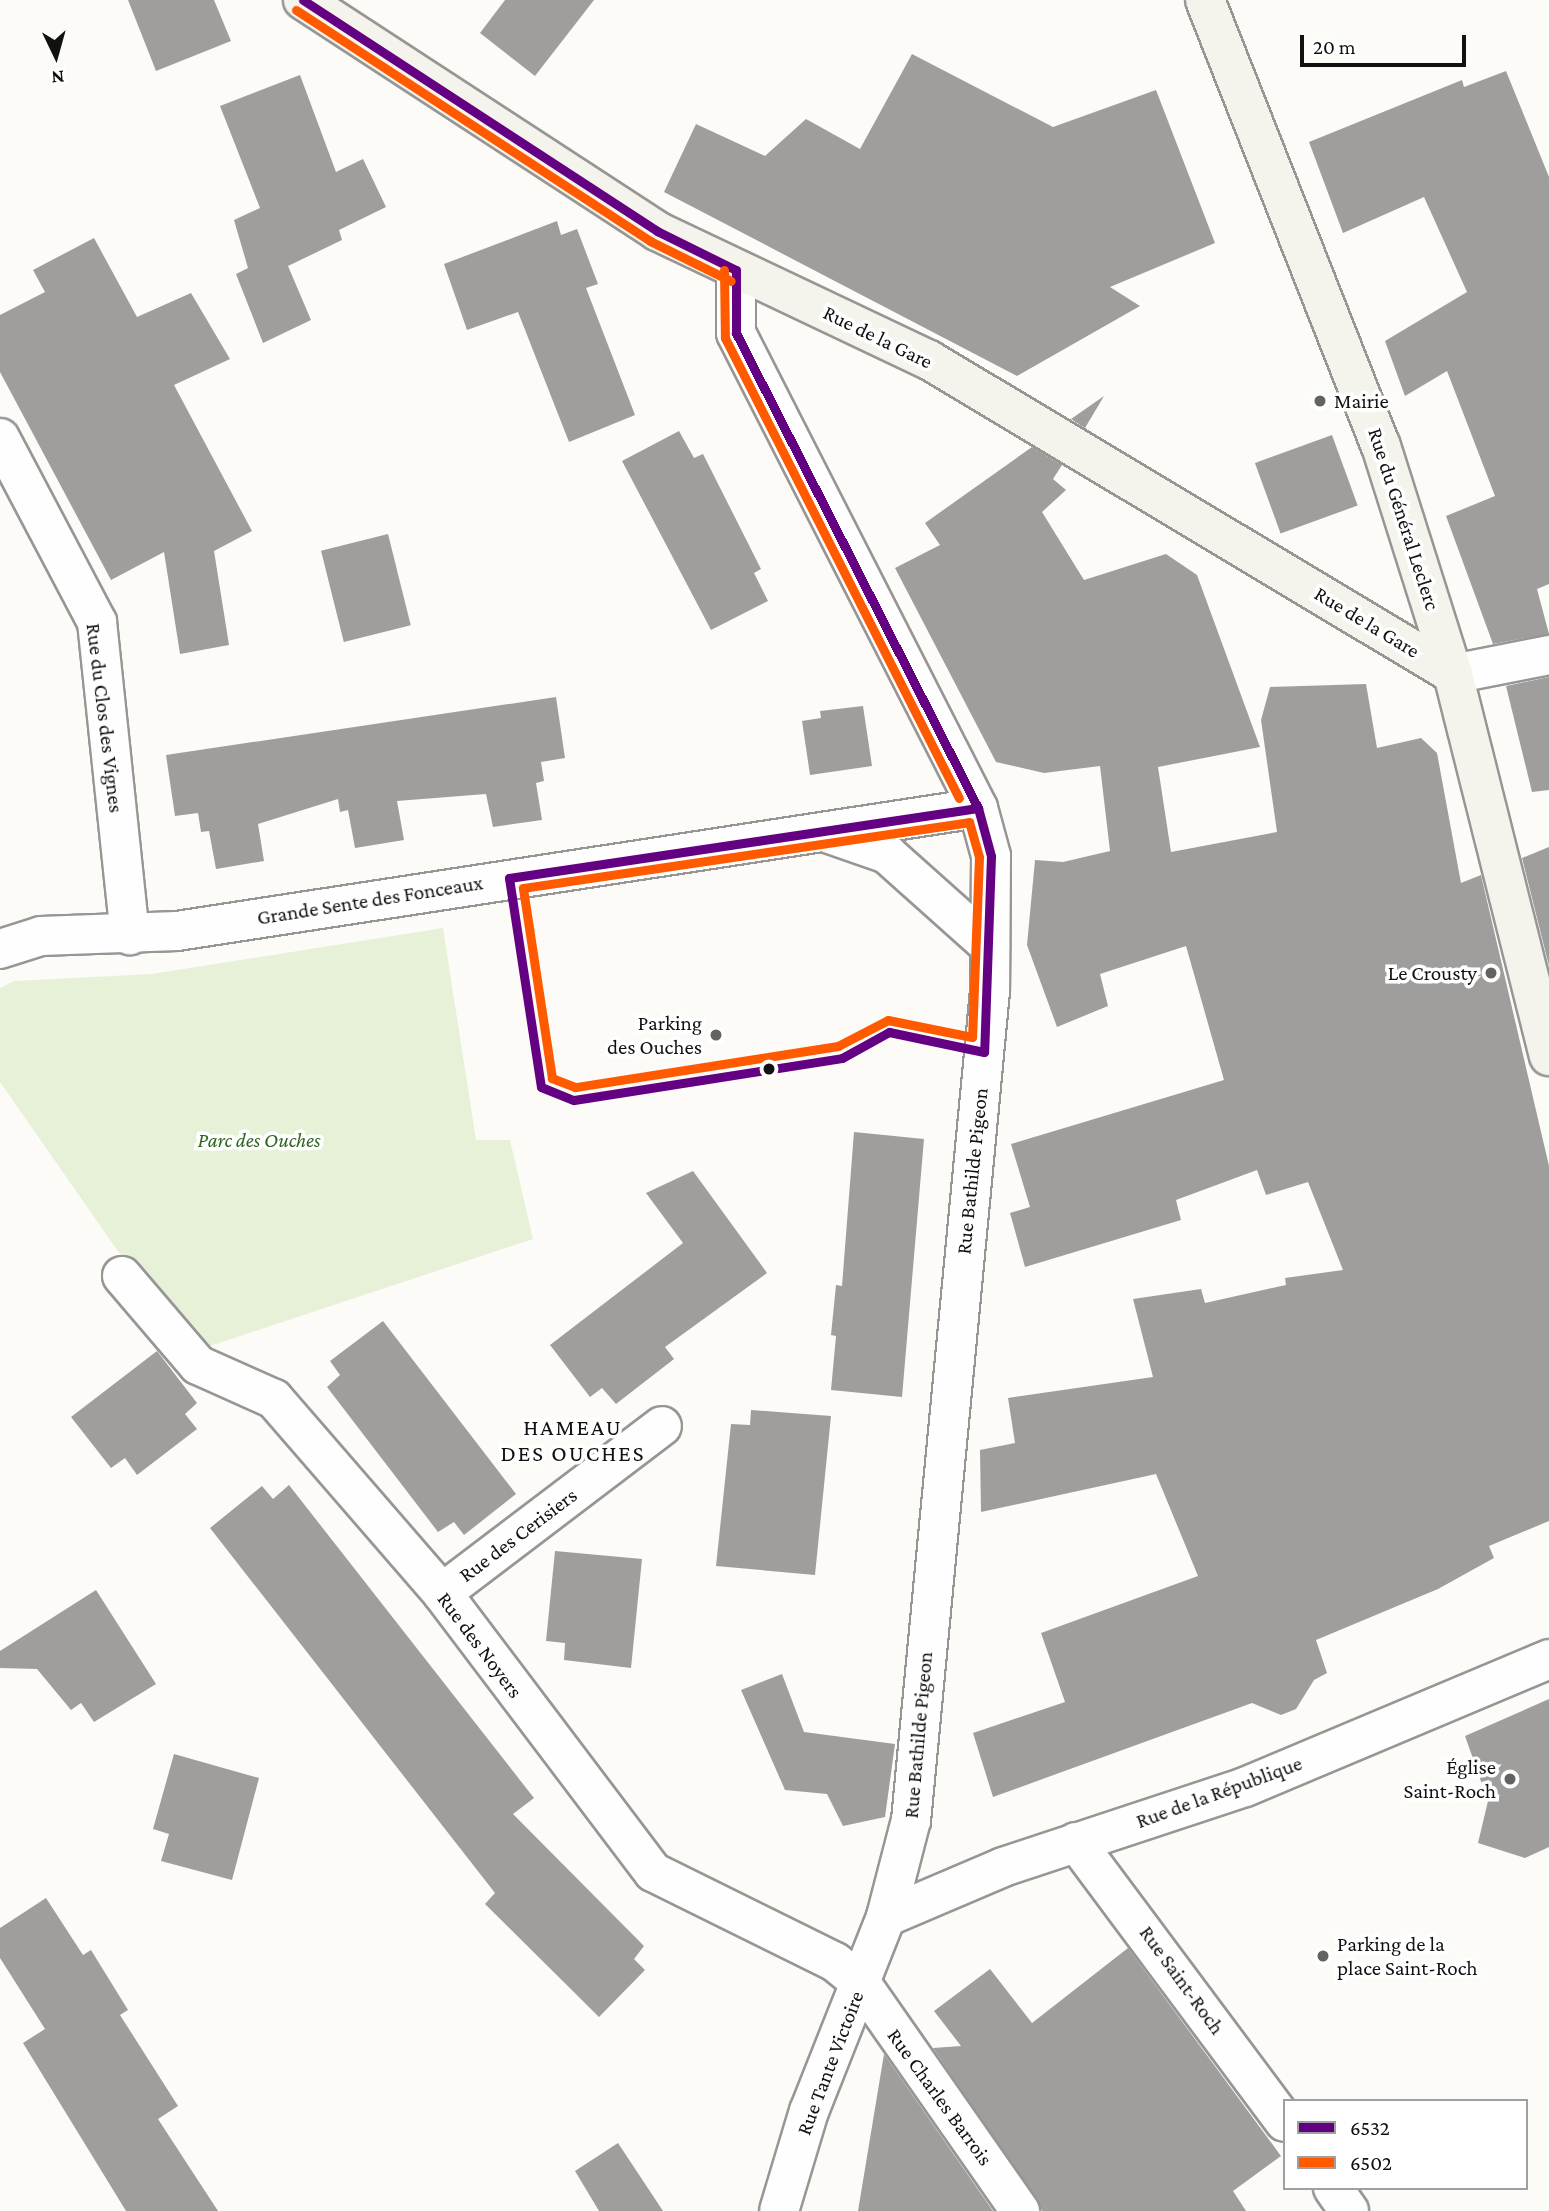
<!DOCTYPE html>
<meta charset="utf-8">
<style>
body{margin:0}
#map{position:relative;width:1549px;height:2211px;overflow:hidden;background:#fcfbf7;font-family:"Crimson Pro",serif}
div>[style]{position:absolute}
.green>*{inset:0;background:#e7f1d8}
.building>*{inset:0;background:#a09e9c;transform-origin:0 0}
.roads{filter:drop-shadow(2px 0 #979695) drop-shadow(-2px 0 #979695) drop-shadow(0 2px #979695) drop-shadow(0 -2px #979695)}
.street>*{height:38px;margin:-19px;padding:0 19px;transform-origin:19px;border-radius:19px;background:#fffefe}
.secondary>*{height:38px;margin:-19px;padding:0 19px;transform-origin:19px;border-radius:19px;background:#f5f4ec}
.bus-1>*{height:9px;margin:-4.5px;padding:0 4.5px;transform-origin:4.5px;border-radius:4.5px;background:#640082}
.bus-2>*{height:9px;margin:-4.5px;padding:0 4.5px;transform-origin:4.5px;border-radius:4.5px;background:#ff5a00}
.dots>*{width:19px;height:19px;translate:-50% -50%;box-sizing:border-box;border:4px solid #fff;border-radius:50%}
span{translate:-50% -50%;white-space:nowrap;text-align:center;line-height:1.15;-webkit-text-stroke:7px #fff;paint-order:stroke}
.street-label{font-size:21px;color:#111}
.poi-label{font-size:21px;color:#111}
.left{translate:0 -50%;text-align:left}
.right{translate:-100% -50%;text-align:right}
.park-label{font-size:21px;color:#346623;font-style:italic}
.neighbourhood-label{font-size:23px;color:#111;letter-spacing:2px}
.legend{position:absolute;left:1283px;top:2099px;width:245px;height:91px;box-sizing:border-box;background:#fff;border:2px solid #a0a0a0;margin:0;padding:9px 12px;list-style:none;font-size:21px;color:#111}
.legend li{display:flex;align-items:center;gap:14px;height:35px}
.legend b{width:35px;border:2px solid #a0a0a0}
.north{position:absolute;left:21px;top:21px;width:70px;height:70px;-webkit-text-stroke:5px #fff;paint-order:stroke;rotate:175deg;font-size:19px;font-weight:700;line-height:28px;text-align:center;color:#111}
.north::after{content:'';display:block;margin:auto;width:24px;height:32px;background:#111;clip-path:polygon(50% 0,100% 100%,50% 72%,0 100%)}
.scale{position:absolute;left:1300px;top:35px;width:166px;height:32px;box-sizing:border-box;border:4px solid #111;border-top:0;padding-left:9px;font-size:21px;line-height:24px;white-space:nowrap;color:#111;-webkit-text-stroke:5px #fff;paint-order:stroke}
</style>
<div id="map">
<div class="green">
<div style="clip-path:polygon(443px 928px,476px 1140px,510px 1140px,533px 1239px,189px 1353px,0 1082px,0 988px,14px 981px,152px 974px)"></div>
</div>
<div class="building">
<div style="clip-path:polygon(128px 0,214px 0,231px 41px,156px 71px)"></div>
<div style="clip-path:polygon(505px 0,594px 0,535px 76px,480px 33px)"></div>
<div style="clip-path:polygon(912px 54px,1053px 127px,1156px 90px,1215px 243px,1110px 287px,1140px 306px,1017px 376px,664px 192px,696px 124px,765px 156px,806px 119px,860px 149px)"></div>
<div style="clip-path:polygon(1506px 71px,1549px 177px,1549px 584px,1537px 589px,1549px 634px,1493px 644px,1446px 516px,1495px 496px,1447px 371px,1405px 396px,1385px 341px,1467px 292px,1424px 197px,1343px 233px,1309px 142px,1462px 80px,1464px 87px)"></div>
<div style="clip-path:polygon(300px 75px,336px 172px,363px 159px,386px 207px,339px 230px,342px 240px,288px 266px,311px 320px,263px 343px,236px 274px,248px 268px,234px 220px,260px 208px,220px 106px)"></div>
<div style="clip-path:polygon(557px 221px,561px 235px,577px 229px,598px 284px,586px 288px,635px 415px,569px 442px,518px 312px,467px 330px,444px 264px)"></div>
<div style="clip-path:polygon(94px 238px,137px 317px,191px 293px,230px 359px,174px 385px,252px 531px,214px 551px,229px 645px,180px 654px,164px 552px,111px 580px,0 372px,0 315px,45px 292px,33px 270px)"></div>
<div style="clip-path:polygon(1104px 396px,1085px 428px,1071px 419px)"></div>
<div style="clip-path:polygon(679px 431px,694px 458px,703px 454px,761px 569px,754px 573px,768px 601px,711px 630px,622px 461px)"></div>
<div style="left:1332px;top:435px;width:75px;height:82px;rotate:70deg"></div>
<div style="clip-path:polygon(1032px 447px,1062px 465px,1053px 479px,1066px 490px,1042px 512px,1084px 580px,1166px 554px,1197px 575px,1260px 747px,1158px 767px,1171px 852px,1277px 832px,1261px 720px,1270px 687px,1366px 684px,1377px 748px,1421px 738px,1437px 753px,1461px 883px,1481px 875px,1549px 1166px,1549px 1521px,1489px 1546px,1494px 1558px,1438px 1589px,1316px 1640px,1327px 1673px,1314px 1680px,1296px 1709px,1281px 1715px,1252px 1703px,993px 1797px,973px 1733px,1065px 1702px,1041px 1633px,1198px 1576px,1156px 1474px,981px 1512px,980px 1450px,1015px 1443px,1008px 1398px,1153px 1377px,1133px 1299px,1201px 1289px,1205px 1303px,1286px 1285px,1285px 1278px,1343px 1270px,1308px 1182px,1266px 1195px,1257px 1170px,1176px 1200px,1181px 1220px,1025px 1267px,1010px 1213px,1030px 1207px,1011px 1144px,1224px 1080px,1186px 946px,1100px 974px,1108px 1006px,1057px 1027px,1027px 945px,1035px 860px,1063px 862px,1110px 851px,1100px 766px,1044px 773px,996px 762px,895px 568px,940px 545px,925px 523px)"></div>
<div style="left:388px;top:534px;width:94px;height:69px;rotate:76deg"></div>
<div style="clip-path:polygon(1549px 677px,1549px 790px,1532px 792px,1506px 686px)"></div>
<div style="clip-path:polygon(556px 697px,565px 758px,541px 762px,544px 781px,536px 783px,542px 820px,493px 827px,486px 794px,397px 801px,404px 840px,355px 848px,348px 810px,340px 812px,338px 799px,258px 824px,264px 861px,216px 869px,209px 831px,201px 832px,198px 813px,175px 816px,166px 755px)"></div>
<div style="clip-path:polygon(863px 706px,872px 766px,810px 775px,802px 721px,821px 718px,820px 711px)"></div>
<div style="clip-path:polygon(1549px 847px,1549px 966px,1522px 858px)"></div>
<div style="clip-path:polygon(854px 1132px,924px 1139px,902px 1397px,831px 1390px,836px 1336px,831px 1335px,836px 1285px,842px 1286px)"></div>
<div style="clip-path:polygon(693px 1171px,767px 1273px,665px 1347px,674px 1359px,616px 1404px,602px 1388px,590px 1397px,550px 1345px,683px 1243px,646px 1193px)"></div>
<div style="clip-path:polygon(383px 1321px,516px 1494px,464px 1535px,454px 1522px,438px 1532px,327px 1387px,340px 1375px,330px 1361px)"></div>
<div style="clip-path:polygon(157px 1351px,197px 1403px,185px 1414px,197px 1429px,137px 1475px,125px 1458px,111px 1468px,71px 1417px)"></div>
<div style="clip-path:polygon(751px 1410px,831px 1416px,815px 1575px,716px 1566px,731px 1424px,750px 1425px)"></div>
<div style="clip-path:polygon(289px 1485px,534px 1798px,513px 1814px,644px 1946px,634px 1959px,645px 1970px,599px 2017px,485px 1904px,495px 1893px,210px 1528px,262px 1486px,273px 1499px)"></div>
<div style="clip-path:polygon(555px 1551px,642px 1559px,631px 1668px,564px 1660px,565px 1643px,546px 1641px)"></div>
<div style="clip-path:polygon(96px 1590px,156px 1684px,94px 1722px,81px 1703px,71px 1710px,37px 1669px,0 1668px,0 1651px)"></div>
<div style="clip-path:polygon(782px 1674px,804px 1732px,895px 1744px,885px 1817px,843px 1826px,827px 1794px,785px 1790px,741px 1690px)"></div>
<div style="clip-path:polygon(1549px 1699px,1549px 1847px,1525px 1858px,1478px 1843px,1488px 1801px,1465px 1736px)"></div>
<div style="clip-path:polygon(174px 1754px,259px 1778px,232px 1880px,161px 1861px,169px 1834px,153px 1829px)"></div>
<div style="clip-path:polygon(46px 1898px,83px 1955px,91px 1950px,128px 2010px,120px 2015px,178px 2106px,158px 2119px,218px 2211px,126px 2211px,23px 2043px,45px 2029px,0 1958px,0 1928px)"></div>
<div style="clip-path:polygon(1128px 1948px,1281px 2156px,1233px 2191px,1246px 2211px,1042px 2211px,933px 2048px,961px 2046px,934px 2011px,990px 1969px,1032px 2023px)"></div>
<div style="clip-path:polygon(884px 2054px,993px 2211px,858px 2211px)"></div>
<div style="clip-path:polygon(618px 2143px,663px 2211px,599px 2211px,575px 2171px)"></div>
</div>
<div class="roads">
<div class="street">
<div style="left:736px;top:270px;width:63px;rotate:90deg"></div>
<div style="left:736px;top:333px;width:533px;rotate:63deg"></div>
<div style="left:978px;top:808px;width:50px;rotate:74.8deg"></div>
<div style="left:991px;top:856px;width:135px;rotate:90.4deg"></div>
<div style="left:990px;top:991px;width:833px;rotate:95.44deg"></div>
<div style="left:911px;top:1820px;width:100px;rotate:104.5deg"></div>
<div style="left:886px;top:1917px;width:209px;rotate:111.6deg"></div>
<div style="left:809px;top:2111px;width:104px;rotate:106.7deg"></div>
<div style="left:0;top:438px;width:208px;rotate:62.2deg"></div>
<div style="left:97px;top:622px;width:315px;rotate:84deg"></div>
<div style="left:1453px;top:674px;width:98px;rotate:-11.2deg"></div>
<div style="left:827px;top:833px;width:64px;rotate:19.3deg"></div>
<div style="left:887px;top:854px;width:138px;rotate:41.8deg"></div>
<div style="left:0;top:949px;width:43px;rotate:-17.6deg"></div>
<div style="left:41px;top:936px;width:136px;rotate:-2.1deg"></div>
<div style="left:177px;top:931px;width:810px;rotate:-8.73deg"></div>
<div style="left:122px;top:1276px;width:117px;rotate:49.5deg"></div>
<div style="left:198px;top:1365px;width:83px;rotate:24.1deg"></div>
<div style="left:274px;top:1399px;width:257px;rotate:49.1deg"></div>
<div style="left:442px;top:1593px;width:350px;rotate:52.9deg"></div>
<div style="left:653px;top:1872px;width:203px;rotate:26.3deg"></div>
<div style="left:835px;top:1962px;width:33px;rotate:39deg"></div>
<div style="left:861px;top:1983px;width:278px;rotate:55.1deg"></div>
<div style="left:442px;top:1593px;width:276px;rotate:-37.2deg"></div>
<div style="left:1076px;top:1842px;width:349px;rotate:53.3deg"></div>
<div style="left:886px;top:1917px;width:127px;rotate:-23.1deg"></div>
<div style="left:1003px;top:1867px;width:255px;rotate:-18.3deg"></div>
<div style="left:1245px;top:1787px;width:330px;rotate:-22.8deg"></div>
<div style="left:1333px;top:2188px;width:28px;rotate:55deg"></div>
</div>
<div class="secondary">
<div style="left:303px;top:0;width:423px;rotate:33.1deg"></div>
<div style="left:657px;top:231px;width:301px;rotate:25.4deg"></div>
<div style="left:929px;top:360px;width:611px;rotate:30.93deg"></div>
<div style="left:1205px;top:0;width:479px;rotate:68.5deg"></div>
<div style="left:1381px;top:446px;width:239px;rotate:72.5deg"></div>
<div style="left:1453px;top:674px;width:394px;rotate:75.9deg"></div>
</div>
</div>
<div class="bus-1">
<div style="left:303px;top:0;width:423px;rotate:33.1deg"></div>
<div style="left:657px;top:231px;width:88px;rotate:26.3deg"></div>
<div style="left:736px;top:270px;width:63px;rotate:90deg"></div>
<div style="left:736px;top:333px;width:533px;rotate:63deg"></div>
<div style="left:978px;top:808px;width:50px;rotate:74.8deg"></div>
<div style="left:991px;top:856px;width:196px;rotate:92deg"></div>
<div style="left:509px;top:878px;width:211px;rotate:81.3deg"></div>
<div style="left:541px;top:1087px;width:35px;rotate:22deg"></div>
<div style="left:574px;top:1100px;width:271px;rotate:-8.9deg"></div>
<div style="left:842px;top:1058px;width:54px;rotate:-29deg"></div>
<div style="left:889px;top:1032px;width:97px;rotate:11.9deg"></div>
<div style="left:509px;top:878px;width:474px;rotate:-8.5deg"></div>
</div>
<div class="bus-2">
<div style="left:296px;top:10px;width:423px;rotate:33.1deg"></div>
<div style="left:650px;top:241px;width:90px;rotate:26.3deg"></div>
<div style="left:724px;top:270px;width:68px;rotate:89.2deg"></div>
<div style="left:725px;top:338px;width:516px;rotate:63.04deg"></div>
<div style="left:969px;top:822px;width:36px;rotate:74deg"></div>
<div style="left:979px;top:857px;width:180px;rotate:92.2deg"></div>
<div style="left:972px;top:1037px;width:86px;rotate:-168.6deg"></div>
<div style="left:888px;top:1020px;width:56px;rotate:152.5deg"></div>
<div style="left:838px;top:1046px;width:266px;rotate:171.1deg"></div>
<div style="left:575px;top:1087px;width:25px;rotate:-159deg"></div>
<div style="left:552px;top:1078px;width:192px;rotate:-98.7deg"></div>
<div style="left:523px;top:888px;width:451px;rotate:-8.4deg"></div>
</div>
<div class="dots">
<div style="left:1320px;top:401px;background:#636362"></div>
<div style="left:1491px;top:973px;background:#636362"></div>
<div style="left:716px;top:1035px;background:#636362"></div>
<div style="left:769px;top:1069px;background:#111"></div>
<div style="left:1510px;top:1779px;background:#636362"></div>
<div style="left:1323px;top:1956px;background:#636362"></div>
</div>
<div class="street-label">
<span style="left:878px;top:337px;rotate:26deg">Rue de la Gare</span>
<span style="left:1404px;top:519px;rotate:72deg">Rue du Général Leclerc</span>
<span style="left:1367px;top:622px;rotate:31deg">Rue de la Gare</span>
<span style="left:105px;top:718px;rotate:83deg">Rue du Clos des Vignes</span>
<span style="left:370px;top:900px;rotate:-9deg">Grande Sente des Fonceaux</span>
<span style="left:972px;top:1171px;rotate:-84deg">Rue Bathilde Pigeon</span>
<span style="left:518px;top:1535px;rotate:-37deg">Rue des Cerisiers</span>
<span style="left:480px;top:1645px;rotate:53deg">Rue des Noyers</span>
<span style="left:918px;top:1735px;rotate:-85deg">Rue Bathilde Pigeon</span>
<span style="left:1219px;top:1792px;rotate:-20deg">Rue de la République</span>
<span style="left:1182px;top:1980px;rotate:54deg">Rue Saint-Roch</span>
<span style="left:830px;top:2063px;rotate:-69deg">Rue Tante Victoire</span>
<span style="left:940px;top:2097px;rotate:54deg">Rue Charles Barrois</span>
</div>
<div class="poi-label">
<span class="left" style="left:1334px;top:401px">Mairie</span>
<span class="right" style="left:1477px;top:973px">Le Crousty</span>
<span class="right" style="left:702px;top:1035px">Parking<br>des Ouches</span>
<span class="right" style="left:1496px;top:1779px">Église<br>Saint-Roch</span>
<span class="left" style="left:1337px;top:1956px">Parking de la<br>place Saint-Roch</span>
</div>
<div class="park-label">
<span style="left:259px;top:1140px">Parc des Ouches</span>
</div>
<div class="neighbourhood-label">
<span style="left:573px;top:1440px">HAMEAU<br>DES OUCHES</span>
</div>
<ul class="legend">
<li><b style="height:9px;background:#640082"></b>6532</li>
<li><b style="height:9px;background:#ff5a00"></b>6502</li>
</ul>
<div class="north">N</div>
<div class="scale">20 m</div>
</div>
